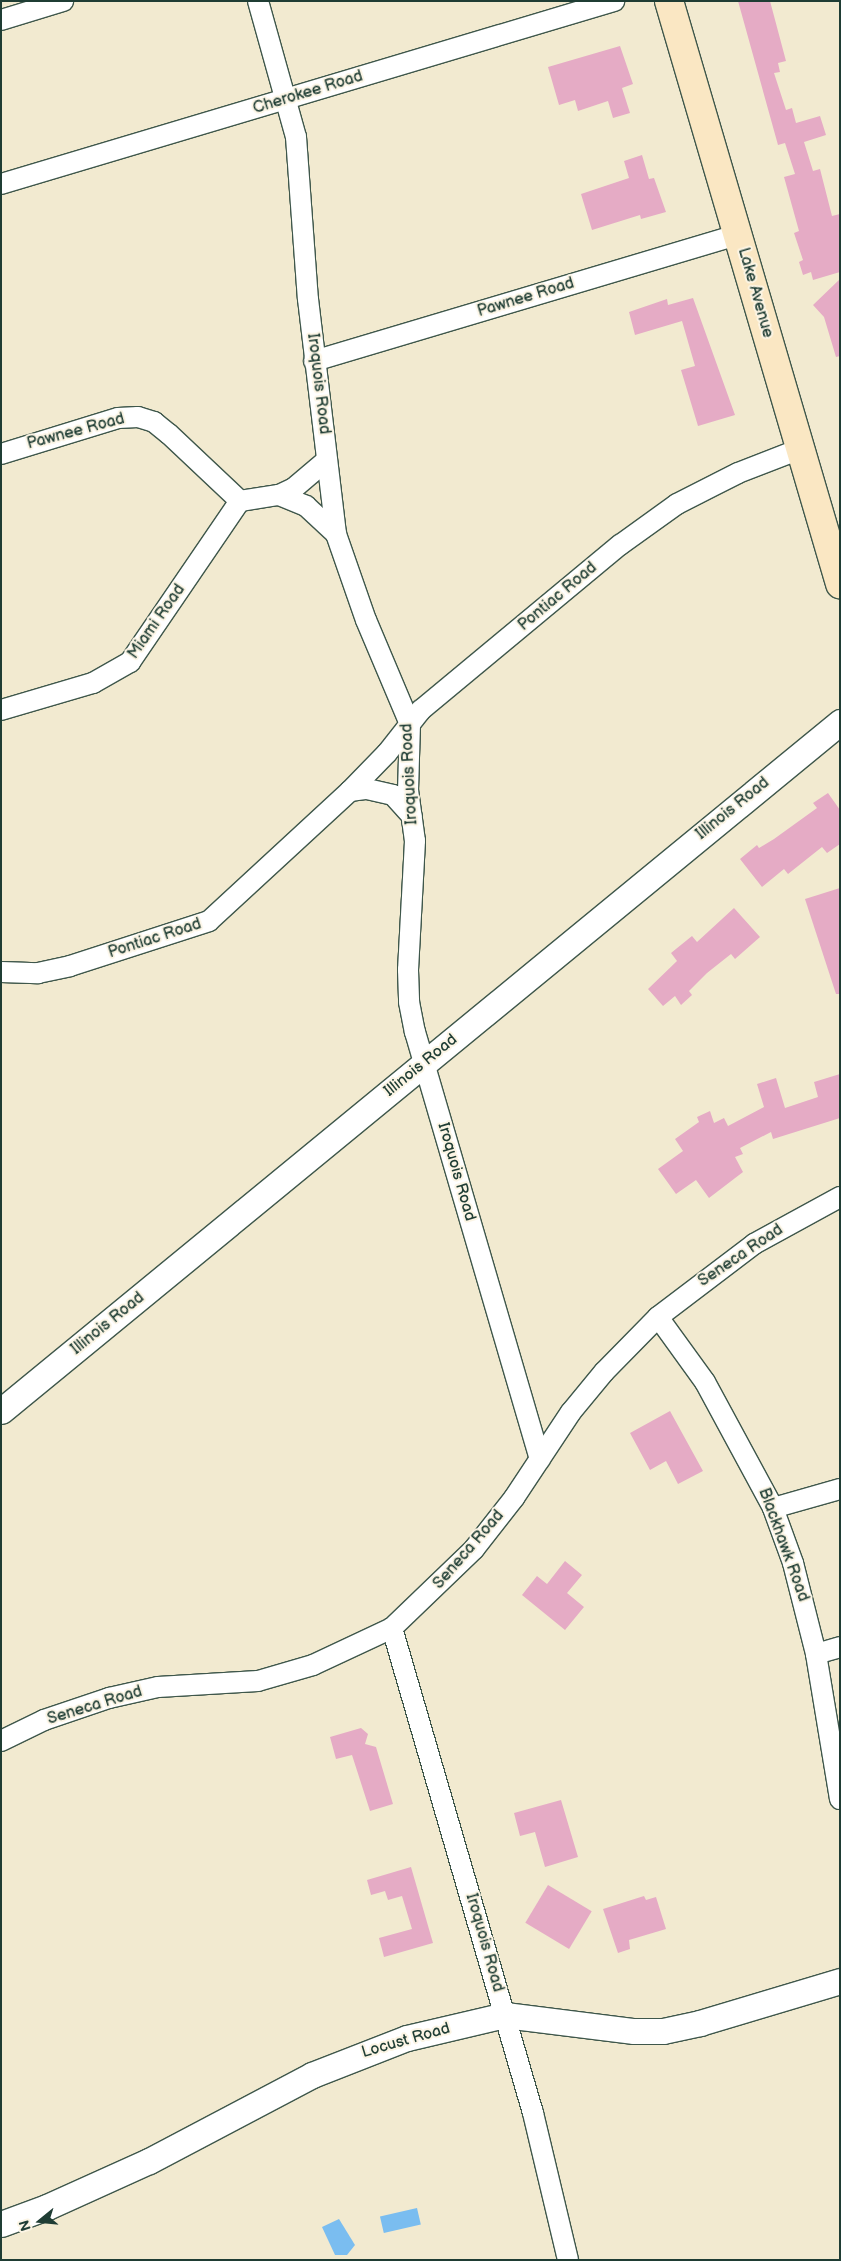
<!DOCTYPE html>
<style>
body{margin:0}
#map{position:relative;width:841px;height:2261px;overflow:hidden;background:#f2ead0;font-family:"Balsamiq Sans",sans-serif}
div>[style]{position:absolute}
.water>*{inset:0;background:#7abdf0;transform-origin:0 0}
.building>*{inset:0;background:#e5abc5;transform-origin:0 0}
.roads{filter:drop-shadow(1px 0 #3f574b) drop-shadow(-1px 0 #3f574b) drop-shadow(0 1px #3f574b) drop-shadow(0 -1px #3f574b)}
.minor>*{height:20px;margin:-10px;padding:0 10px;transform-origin:10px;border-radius:10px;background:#fff}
.tertiary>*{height:25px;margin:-12.5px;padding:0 12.5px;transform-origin:12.5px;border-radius:12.5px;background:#fff}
.secondary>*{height:28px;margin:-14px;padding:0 14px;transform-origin:14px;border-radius:14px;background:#fae7c3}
span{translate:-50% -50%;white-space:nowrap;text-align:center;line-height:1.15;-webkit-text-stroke:4px #fcf5e5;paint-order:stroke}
.street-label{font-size:16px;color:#1f3d34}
.frame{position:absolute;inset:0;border:2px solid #1f3d34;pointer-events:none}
.north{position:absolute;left:15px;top:2196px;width:50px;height:50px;-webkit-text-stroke:4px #fcf5e5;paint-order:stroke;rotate:253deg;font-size:14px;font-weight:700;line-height:20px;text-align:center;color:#1f3d34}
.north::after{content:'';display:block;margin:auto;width:18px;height:22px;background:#1f3d34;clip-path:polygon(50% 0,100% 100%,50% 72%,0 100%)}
</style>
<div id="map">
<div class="water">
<div style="left:417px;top:2208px;width:17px;height:38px;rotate:77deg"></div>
<div style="clip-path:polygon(339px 2219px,355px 2245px,347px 2255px,335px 2255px,322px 2227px)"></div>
</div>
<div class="building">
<div style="clip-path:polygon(738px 1px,770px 1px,786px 61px,778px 63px,780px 72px,774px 73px,786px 110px,792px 108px,796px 123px,820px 116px,826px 135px,804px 142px,813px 171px,820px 169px,832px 216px,840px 214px,840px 272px,813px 280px,811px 272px,803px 275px,799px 262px,803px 260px,794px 233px,799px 231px,784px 177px,795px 174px,785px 143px,778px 145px)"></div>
<div style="clip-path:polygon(620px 46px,633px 84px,622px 88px,630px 113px,613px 118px,608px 101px,578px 111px,575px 100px,559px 105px,548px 67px)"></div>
<div style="clip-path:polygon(642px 155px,649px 179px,654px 178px,666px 212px,641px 219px,640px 215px,592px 230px,581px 194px,629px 178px,624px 161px)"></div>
<div style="clip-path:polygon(840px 279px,840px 356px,836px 357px,824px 317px,813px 305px)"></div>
<div style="clip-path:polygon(693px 298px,735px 415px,698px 426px,681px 370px,695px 366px,682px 321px,635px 335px,629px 312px,667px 299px,668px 305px)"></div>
<div style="clip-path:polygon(828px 793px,840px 810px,840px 844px,827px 853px,822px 847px,788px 874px,784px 869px,762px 887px,740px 859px,757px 845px,759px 848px,774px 839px,817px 808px,813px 803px)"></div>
<div style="clip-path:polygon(840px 888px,840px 994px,836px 994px,805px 899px)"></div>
<div style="clip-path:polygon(734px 908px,760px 937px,735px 959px,731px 954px,707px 973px,689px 991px,692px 995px,681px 1005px,675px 996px,663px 1006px,648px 989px,677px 961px,671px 953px,692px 936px,697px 942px)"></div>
<div style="clip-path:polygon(840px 1074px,840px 1118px,773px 1139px,771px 1132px,740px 1148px,743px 1154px,735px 1157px,743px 1172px,709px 1198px,696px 1180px,676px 1194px,658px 1169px,683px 1151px,675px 1139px,699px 1122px,697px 1117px,710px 1111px,714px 1123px,724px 1118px,728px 1126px,764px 1107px,757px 1084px,776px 1078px,785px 1108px,818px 1097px,814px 1082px)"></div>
<div style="clip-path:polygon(670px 1411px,703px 1471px,678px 1484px,666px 1461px,650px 1470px,630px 1433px)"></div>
<div style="clip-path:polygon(565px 1561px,582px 1575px,567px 1593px,584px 1607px,565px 1630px,522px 1595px,537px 1576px,547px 1584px)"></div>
<div style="clip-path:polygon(361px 1728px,368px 1734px,365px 1744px,376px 1747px,393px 1804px,370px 1811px,352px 1755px,336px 1759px,330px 1737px)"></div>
<div style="clip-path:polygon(561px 1800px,578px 1857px,545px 1867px,535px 1832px,520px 1836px,514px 1813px)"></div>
<div style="clip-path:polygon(411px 1867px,433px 1943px,384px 1957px,379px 1938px,412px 1929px,402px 1896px,388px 1900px,385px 1891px,371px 1895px,367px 1880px)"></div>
<div style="left:548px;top:1885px;width:51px;height:44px;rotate:31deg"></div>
<div style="clip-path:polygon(644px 1896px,646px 1900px,656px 1897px,666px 1929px,629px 1940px,630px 1949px,618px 1953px,603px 1909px)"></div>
</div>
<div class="roads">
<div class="minor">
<div style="left:258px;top:1px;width:141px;rotate:74.4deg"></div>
<div style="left:296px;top:137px;width:162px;rotate:85.8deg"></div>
<div style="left:308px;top:299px;width:237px;rotate:83.2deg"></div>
<div style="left:336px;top:534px;width:91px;rotate:70.8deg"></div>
<div style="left:366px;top:620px;width:113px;rotate:67.1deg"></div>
<div style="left:410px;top:724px;width:66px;rotate:91.7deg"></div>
<div style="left:408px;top:790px;width:51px;rotate:82.2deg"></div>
<div style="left:415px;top:841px;width:129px;rotate:93.1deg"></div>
<div style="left:408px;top:970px;width:32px;rotate:88deg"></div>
<div style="left:409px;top:1002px;width:31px;rotate:79deg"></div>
<div style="left:415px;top:1032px;width:445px;rotate:73.7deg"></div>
<div style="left:1px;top:20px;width:65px;rotate:-17deg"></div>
<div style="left:1px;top:184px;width:640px;rotate:-16.62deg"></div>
<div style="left:314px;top:361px;width:442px;rotate:-16.6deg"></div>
<div style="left:1px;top:454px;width:122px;rotate:-17.1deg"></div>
<div style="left:118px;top:418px;width:20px;rotate:-3deg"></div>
<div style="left:138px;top:417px;width:17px;rotate:17deg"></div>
<div style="left:154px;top:422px;width:19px;rotate:39deg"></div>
<div style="left:169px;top:434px;width:98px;rotate:43.3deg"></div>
<div style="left:279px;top:495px;width:29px;rotate:22deg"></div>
<div style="left:306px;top:506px;width:41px;rotate:43deg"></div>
<div style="left:1px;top:710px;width:96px;rotate:-16.4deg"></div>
<div style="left:93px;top:683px;width:43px;rotate:-29.6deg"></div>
<div style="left:130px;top:662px;width:195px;rotate:-55.7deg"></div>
<div style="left:240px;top:501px;width:39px;rotate:-9deg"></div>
<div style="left:279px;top:495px;width:17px;rotate:-25deg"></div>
<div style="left:294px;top:488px;width:43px;rotate:-40.3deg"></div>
<div style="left:350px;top:791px;width:17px;rotate:-7deg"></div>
<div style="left:367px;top:789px;width:27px;rotate:13deg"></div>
<div style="left:393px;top:795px;width:28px;rotate:48deg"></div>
<div style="left:1px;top:972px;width:37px;rotate:2deg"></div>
<div style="left:38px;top:973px;width:33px;rotate:-12deg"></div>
<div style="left:70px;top:966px;width:146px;rotate:-17.9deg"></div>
<div style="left:209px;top:921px;width:192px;rotate:-42.7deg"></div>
<div style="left:350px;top:791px;width:53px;rotate:-45.8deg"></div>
<div style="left:387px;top:753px;width:55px;rotate:-51.7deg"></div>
<div style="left:421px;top:710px;width:259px;rotate:-39.7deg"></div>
<div style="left:620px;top:545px;width:70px;rotate:-35.7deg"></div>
<div style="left:677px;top:504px;width:68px;rotate:-26.9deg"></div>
<div style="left:738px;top:473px;width:66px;rotate:-21.2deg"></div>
<div style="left:658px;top:1317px;width:80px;rotate:54.1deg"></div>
<div style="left:705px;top:1382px;width:143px;rotate:61.6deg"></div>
<div style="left:773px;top:1508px;width:59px;rotate:70deg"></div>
<div style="left:793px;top:1563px;width:94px;rotate:75.8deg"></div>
<div style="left:816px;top:1654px;width:147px;rotate:80.6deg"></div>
<div style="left:773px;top:1508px;width:70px;rotate:-15.8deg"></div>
<div style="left:392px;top:1628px;width:505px;rotate:73.79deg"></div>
<div style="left:533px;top:2113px;width:151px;rotate:76.6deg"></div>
<div style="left:816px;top:1654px;width:25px;rotate:-16deg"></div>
<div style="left:1px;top:1741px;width:48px;rotate:-26deg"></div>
<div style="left:44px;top:1720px;width:69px;rotate:-18.7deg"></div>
<div style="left:109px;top:1698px;width:50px;rotate:-12.7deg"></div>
<div style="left:158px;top:1687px;width:100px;rotate:-3.4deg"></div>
<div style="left:258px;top:1681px;width:57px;rotate:-16.2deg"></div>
<div style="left:313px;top:1665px;width:87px;rotate:-25.1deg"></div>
<div style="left:392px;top:1628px;width:114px;rotate:-43.9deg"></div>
<div style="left:474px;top:1549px;width:65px;rotate:-51.9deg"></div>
<div style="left:514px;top:1498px;width:103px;rotate:-56.5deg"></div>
<div style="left:571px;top:1412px;width:52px;rotate:-50.5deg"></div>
<div style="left:604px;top:1372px;width:77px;rotate:-45.5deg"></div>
<div style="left:658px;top:1317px;width:121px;rotate:-37.2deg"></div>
<div style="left:754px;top:1244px;width:98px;rotate:-28.7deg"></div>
</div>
<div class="tertiary">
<div style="left:1px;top:1411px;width:1086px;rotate:-39.39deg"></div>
<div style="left:1px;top:2224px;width:49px;rotate:-20.3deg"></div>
<div style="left:47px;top:2207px;width:112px;rotate:-24.3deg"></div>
<div style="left:149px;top:2161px;width:184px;rotate:-27.8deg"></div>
<div style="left:312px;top:2075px;width:102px;rotate:-21.3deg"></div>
<div style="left:407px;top:2038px;width:101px;rotate:-13.2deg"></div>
<div style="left:505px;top:2015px;width:130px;rotate:7.1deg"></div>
<div style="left:634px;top:2031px;width:29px"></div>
<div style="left:663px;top:2031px;width:38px;rotate:-12deg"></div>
<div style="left:700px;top:2023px;width:146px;rotate:-16.7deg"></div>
</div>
<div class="secondary">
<div style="left:669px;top:1px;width:608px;rotate:73.65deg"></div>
</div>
</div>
<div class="street-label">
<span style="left:308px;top:93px;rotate:-17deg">Cherokee Road</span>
<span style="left:755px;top:293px;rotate:74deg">Lake Avenue</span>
<span style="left:526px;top:298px;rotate:-17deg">Pawnee Road</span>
<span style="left:318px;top:384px;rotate:83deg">Iroquois Road</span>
<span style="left:76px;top:432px;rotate:-15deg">Pawnee Road</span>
<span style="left:558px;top:597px;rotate:-40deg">Pontiac Road</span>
<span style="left:157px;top:622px;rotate:-55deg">Miami Road</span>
<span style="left:410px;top:774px;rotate:-93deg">Iroquois Road</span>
<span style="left:733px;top:809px;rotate:-39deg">Illinois Road</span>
<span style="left:155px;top:939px;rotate:-18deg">Pontiac Road</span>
<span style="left:421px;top:1066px;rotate:-39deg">Illinois Road</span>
<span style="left:456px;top:1172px;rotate:74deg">Iroquois Road</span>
<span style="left:741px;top:1256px;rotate:-34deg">Seneca Road</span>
<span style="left:108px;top:1324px;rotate:-39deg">Illinois Road</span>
<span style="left:783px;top:1545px;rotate:70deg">Blackhawk Road</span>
<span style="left:469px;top:1550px;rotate:-49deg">Seneca Road</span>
<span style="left:95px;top:1706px;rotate:-17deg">Seneca Road</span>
<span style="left:484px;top:1943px;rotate:74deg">Iroquois Road</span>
<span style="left:406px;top:2041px;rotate:-16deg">Locust Road</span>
</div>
<div class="frame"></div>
<div class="north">N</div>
</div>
